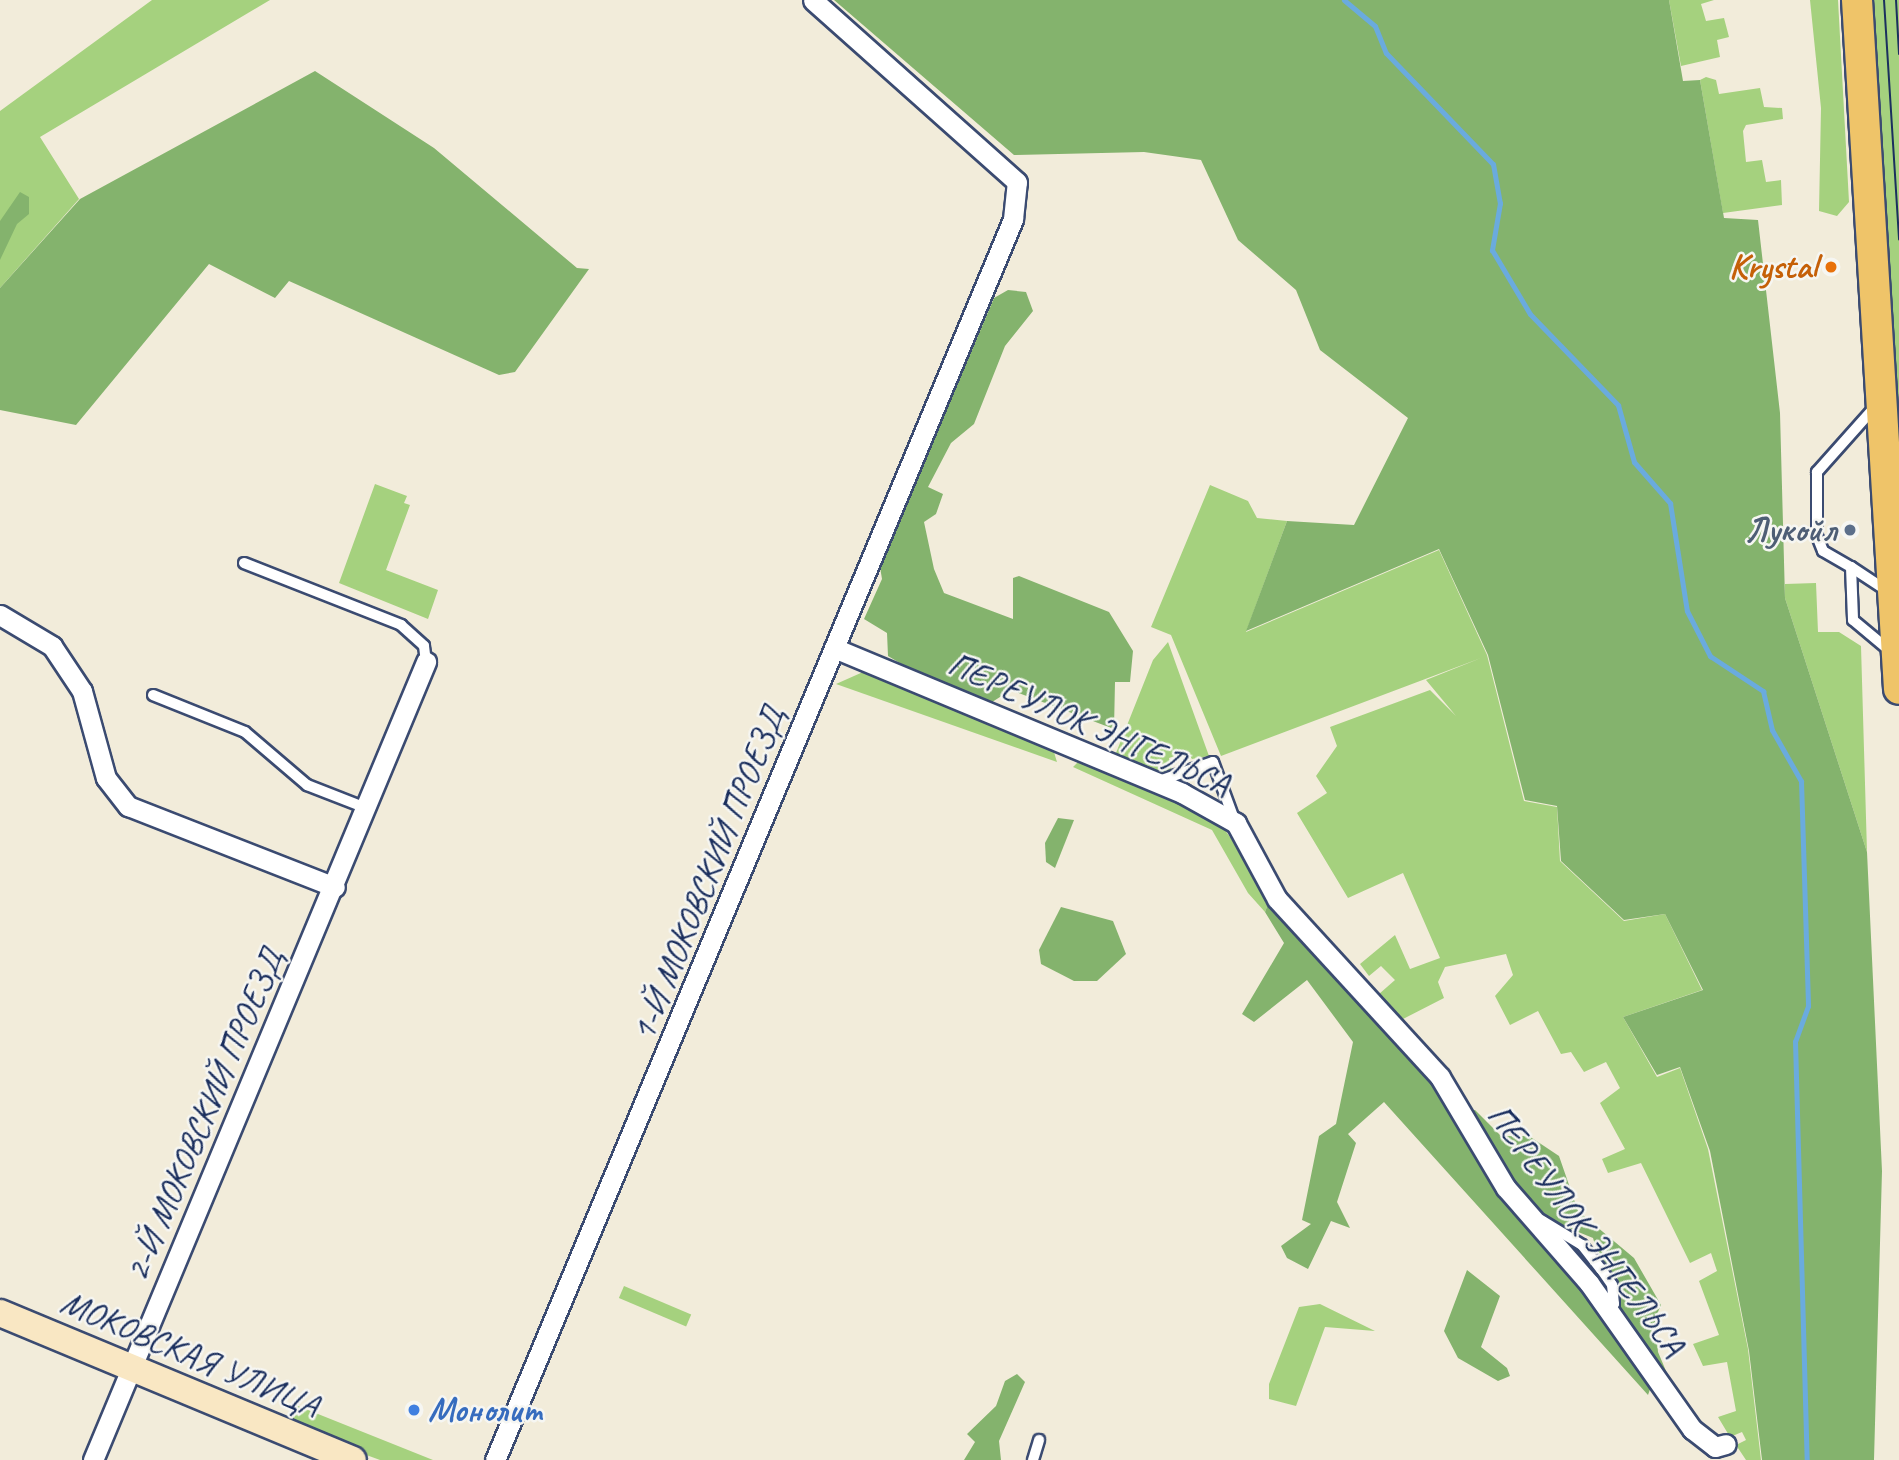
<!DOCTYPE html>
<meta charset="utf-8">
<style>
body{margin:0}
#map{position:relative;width:1899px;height:1460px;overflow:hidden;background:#f2ecda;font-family:Caveat,sans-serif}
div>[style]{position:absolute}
.green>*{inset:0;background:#a5d17e;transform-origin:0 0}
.forest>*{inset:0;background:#84b36d}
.stream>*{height:5px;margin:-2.5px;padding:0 2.5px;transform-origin:2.5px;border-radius:2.5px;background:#6aabde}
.roads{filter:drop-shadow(2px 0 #3b4b71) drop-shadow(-2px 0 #3b4b71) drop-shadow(0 2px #3b4b71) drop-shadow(0 -2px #3b4b71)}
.lane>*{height:10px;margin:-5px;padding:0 5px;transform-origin:5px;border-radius:5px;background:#fff}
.street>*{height:19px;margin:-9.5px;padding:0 9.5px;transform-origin:9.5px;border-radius:9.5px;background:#fff}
.secondary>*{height:26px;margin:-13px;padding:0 13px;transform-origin:13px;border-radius:13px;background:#f9e7c3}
.primary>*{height:30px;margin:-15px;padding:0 15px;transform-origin:15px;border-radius:15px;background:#efc469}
.tram>*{height:2px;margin:-1px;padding:0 1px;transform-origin:1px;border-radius:1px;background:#1b2f5e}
.dots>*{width:19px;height:19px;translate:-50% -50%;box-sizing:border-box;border:4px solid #f6f6f2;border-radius:50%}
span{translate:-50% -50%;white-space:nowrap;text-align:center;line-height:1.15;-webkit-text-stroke:5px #f6f6f2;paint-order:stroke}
.food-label{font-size:35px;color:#c56008;font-weight:700}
.right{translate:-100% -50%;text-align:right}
.service-label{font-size:35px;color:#4e5e75;font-weight:700}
.street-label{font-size:35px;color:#1b2f5e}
.shop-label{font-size:35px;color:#366cbe;font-weight:700}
.left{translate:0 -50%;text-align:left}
</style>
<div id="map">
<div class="green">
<div style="clip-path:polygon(152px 0,270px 0,40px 137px,79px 199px,0 288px,0 111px)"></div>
<div style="clip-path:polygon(1669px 0,1714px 0,1701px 4px,1706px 21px,1724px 18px,1729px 37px,1717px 40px,1720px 57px,1681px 66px)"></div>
<div style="clip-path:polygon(1810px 0,1838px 0,1849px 202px,1837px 216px,1819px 211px,1821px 108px)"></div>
<div style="clip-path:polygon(1869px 0,1899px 0,1899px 482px)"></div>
<div style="clip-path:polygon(1706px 77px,1716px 80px,1719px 94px,1760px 88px,1764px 107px,1782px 108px,1783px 119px,1746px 125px,1743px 131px,1746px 162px,1762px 160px,1766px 182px,1781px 180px,1782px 205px,1723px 213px,1700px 80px)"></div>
<div style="clip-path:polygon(375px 484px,407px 496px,404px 503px,410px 505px,386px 570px,438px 590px,428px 619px,339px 583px)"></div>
<div style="clip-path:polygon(1210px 485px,1248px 501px,1257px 518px,1287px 521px,1246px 632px,1439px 550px,1487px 655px,1524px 801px,1557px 807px,1560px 861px,1624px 921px,1665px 914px,1702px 990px,1623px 1017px,1657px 1077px,1680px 1068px,1708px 1149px,1748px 1349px,1761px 1460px,1746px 1460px,1736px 1445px,1746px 1440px,1742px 1432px,1730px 1437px,1718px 1417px,1736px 1411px,1727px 1362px,1703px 1366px,1693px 1344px,1719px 1335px,1699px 1281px,1717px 1271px,1711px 1253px,1690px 1263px,1641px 1163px,1608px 1173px,1602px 1159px,1625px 1149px,1600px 1103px,1620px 1088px,1606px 1062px,1584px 1072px,1571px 1052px,1561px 1054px,1538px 1011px,1510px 1025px,1495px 996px,1513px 975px,1506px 954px,1445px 967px,1438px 982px,1444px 998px,1403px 1019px,1379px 994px,1395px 980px,1381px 966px,1369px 976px,1360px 964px,1395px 935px,1410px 969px,1440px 958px,1403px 873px,1348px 898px,1297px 813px,1327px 793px,1316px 776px,1337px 746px,1330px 727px,1430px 690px,1456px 716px,1426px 680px,1481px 658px,1221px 756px,1171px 635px,1151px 627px)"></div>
<div style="clip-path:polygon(1816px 583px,1818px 632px,1839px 632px,1861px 646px,1867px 852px,1785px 598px,1785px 584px)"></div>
<div style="clip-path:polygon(1168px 642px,1209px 756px,1192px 759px,1187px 752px,1169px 758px,1172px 772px,1160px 776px,1114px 758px,1153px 660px)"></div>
<div style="clip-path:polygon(863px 672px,1053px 749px,1057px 762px,836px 684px)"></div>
<div style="clip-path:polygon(1080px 760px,1220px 823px,1278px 905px,1268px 904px,1265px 912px,1248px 893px,1212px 830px,1073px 767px)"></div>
<div style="left:624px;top:1286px;width:73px;height:13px;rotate:23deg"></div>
<div style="clip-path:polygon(1320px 1304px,1375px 1331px,1325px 1327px,1296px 1406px,1269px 1399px,1269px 1384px,1299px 1307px)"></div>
<div style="clip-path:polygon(293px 1404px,433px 1460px,380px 1460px,361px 1453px,292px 1421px)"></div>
</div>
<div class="forest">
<div style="clip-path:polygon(834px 0,1669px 0,1683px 81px,1700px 80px,1724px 218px,1758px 220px,1780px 413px,1785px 598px,1867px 852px,1882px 1171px,1874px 1460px,1762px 1460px,1749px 1351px,1710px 1151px,1680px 1067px,1657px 1075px,1623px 1017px,1703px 990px,1665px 914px,1624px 920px,1561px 861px,1557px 806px,1525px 800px,1488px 655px,1439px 549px,1246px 631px,1287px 521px,1354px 525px,1408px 418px,1320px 350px,1296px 290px,1238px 240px,1201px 160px,1144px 152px,1014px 155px)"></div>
<div style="clip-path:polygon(315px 71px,434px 148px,577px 268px,589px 269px,515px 372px,499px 375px,289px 281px,275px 298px,209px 264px,76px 425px,0 410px,0 288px,80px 199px)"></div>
<div style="clip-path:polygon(20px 192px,29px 197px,29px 214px,17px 224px,0 260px,0 221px)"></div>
<div style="clip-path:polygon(1008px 290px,1026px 292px,1033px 311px,1005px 346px,974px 424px,951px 443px,928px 487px,943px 494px,936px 514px,924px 522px,934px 569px,944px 593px,1013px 619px,1013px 578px,1019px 576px,1109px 612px,1133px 651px,1130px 682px,1115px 682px,1114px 729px,1011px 690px,989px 704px,930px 681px,888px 656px,887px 633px,864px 619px,882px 579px,880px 567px,994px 298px)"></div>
<div style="clip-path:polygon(1058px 818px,1074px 820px,1055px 868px,1046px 862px,1045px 843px)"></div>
<div style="clip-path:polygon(1268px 904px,1278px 905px,1426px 1068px,1451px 1117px,1654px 1378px,1648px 1395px,1384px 1102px,1348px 1134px,1356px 1143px,1337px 1202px,1350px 1228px,1331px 1221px,1308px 1269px,1287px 1258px,1281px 1246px,1311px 1224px,1302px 1220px,1319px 1136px,1336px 1124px,1353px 1042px,1307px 980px,1254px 1022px,1242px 1014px,1284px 943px,1265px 912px)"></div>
<div style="clip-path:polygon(1061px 907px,1113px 921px,1126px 954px,1097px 981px,1074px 981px,1041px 964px,1039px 950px)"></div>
<div style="clip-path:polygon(1475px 1110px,1501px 1136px,1529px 1136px,1559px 1156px,1578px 1211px,1634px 1258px,1661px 1305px,1655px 1319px,1658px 1352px,1674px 1390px,1617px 1308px,1618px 1279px,1601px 1265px,1593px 1238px,1549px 1220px,1523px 1200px,1464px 1111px)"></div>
<div style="clip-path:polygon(1467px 1270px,1500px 1296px,1481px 1347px,1507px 1368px,1510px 1376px,1498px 1381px,1458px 1358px,1444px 1331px)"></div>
<div style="clip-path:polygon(1017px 1374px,1025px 1382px,999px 1441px,1001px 1460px,964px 1460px,975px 1442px,967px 1434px,996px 1406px,1005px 1381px)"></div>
</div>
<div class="stream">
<div style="left:1344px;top:0;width:40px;rotate:40deg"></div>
<div style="left:1375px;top:26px;width:29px;rotate:68deg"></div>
<div style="left:1386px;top:53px;width:154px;rotate:46.1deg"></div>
<div style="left:1493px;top:164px;width:40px;rotate:80deg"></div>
<div style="left:1500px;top:203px;width:48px;rotate:99.7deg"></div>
<div style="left:1492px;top:250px;width:74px;rotate:59.3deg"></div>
<div style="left:1530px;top:314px;width:127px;rotate:46deg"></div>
<div style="left:1618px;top:405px;width:59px;rotate:74.3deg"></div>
<div style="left:1634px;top:462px;width:55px;rotate:48.7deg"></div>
<div style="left:1670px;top:503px;width:109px;rotate:81.1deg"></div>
<div style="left:1687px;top:611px;width:51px;rotate:62.9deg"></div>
<div style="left:1710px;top:656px;width:64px;rotate:33.4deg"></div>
<div style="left:1763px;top:691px;width:40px;rotate:77deg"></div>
<div style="left:1772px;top:730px;width:59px;rotate:60.4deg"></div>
<div style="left:1801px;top:781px;width:225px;rotate:88.2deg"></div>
<div style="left:1808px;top:1006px;width:37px;rotate:110deg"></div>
<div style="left:1795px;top:1041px;width:419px;rotate:88.4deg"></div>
</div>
<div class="roads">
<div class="lane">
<div style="left:1874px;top:408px;width:86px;rotate:131.7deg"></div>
<div style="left:1817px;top:472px;width:64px;rotate:90deg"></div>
<div style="left:1817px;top:536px;width:16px;rotate:68deg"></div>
<div style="left:1823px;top:551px;width:32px;rotate:30deg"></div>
<div style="left:1851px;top:567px;width:53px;rotate:87.8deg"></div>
<div style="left:1853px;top:620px;width:47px;rotate:39.8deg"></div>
<div style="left:244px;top:563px;width:169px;rotate:21.5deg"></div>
<div style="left:401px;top:625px;width:31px;rotate:42deg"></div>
<div style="left:424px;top:646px;width:16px;rotate:83deg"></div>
<div style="left:1851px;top:567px;width:42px;rotate:33.3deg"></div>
<div style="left:153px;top:695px;width:99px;rotate:21.9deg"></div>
<div style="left:245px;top:732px;width:82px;rotate:40.5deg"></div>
<div style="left:307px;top:785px;width:63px;rotate:21.3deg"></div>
<div style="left:1159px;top:781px;width:57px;rotate:-19.4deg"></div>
<div style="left:1213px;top:762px;width:61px;rotate:69.8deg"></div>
<div style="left:1541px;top:1220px;width:48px;rotate:31.4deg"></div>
<div style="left:1582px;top:1245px;width:31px;rotate:52deg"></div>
<div style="left:1601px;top:1269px;width:19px;rotate:55deg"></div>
<div style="left:1612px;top:1285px;width:19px;rotate:84deg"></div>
<div style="left:1614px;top:1304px;width:8px;rotate:157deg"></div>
<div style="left:1033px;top:1460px;width:21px;rotate:-73deg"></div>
</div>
<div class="street">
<div style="left:0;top:615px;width:61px;rotate:30.8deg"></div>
<div style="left:52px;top:646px;width:54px;rotate:56.3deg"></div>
<div style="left:82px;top:691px;width:90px;rotate:74.6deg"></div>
<div style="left:106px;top:778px;width:36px;rotate:52deg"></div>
<div style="left:128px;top:806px;width:222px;rotate:21.4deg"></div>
<div style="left:834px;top:648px;width:377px;rotate:22.6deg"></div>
<div style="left:1182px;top:793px;width:62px;rotate:29.1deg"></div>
<div style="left:1236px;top:823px;width:86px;rotate:61.7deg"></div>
<div style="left:1277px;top:899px;width:241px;rotate:47.5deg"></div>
<div style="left:1440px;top:1077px;width:129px;rotate:59.3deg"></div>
<div style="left:1506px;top:1188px;width:126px;rotate:48.9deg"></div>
<div style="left:1589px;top:1283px;width:179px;rotate:54.8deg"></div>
<div style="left:1692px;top:1429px;width:29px;rotate:38deg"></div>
<div style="left:1715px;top:1447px;width:11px;rotate:-15deg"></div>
<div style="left:93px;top:1460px;width:865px;rotate:-67.35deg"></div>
<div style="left:495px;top:1460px;width:1345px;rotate:-67.34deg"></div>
<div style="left:1013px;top:219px;width:37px;rotate:-84deg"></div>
<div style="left:1017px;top:182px;width:273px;rotate:-138.3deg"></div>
</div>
<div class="secondary">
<div style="left:0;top:1313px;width:382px;rotate:22.6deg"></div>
</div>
<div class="primary">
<div style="left:1857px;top:0;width:690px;rotate:86.51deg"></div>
</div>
</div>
<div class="tram">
<div style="left:1884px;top:0;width:240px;rotate:86.4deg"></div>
<div style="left:1896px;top:0;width:54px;rotate:86.8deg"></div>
</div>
<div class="dots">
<div style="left:1831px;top:267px;background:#e8710a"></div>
<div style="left:1850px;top:530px;background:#5c6f8a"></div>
<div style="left:414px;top:1410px;background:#3f7fe0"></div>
</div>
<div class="food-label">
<span class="right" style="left:1817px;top:267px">Krystal</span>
</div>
<div class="service-label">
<span class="right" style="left:1836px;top:530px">Лукойл</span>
</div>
<div class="street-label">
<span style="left:1089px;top:724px;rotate:24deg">ПЕРЕУЛОК ЭНГЕЛЬСА</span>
<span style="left:708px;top:874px;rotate:-68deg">1-Й МОКОВСКИЙ ПРОЕЗД</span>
<span style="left:204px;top:1115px;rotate:-67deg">2-Й МОКОВСКИЙ ПРОЕЗД</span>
<span style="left:1586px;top:1230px;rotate:53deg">ПЕРЕУЛОК ЭНГЕЛЬСА</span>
<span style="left:190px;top:1354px;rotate:23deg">МОКОВСКАЯ УЛИЦА</span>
</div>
<div class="shop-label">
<span class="left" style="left:428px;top:1410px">Монолит</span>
</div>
</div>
